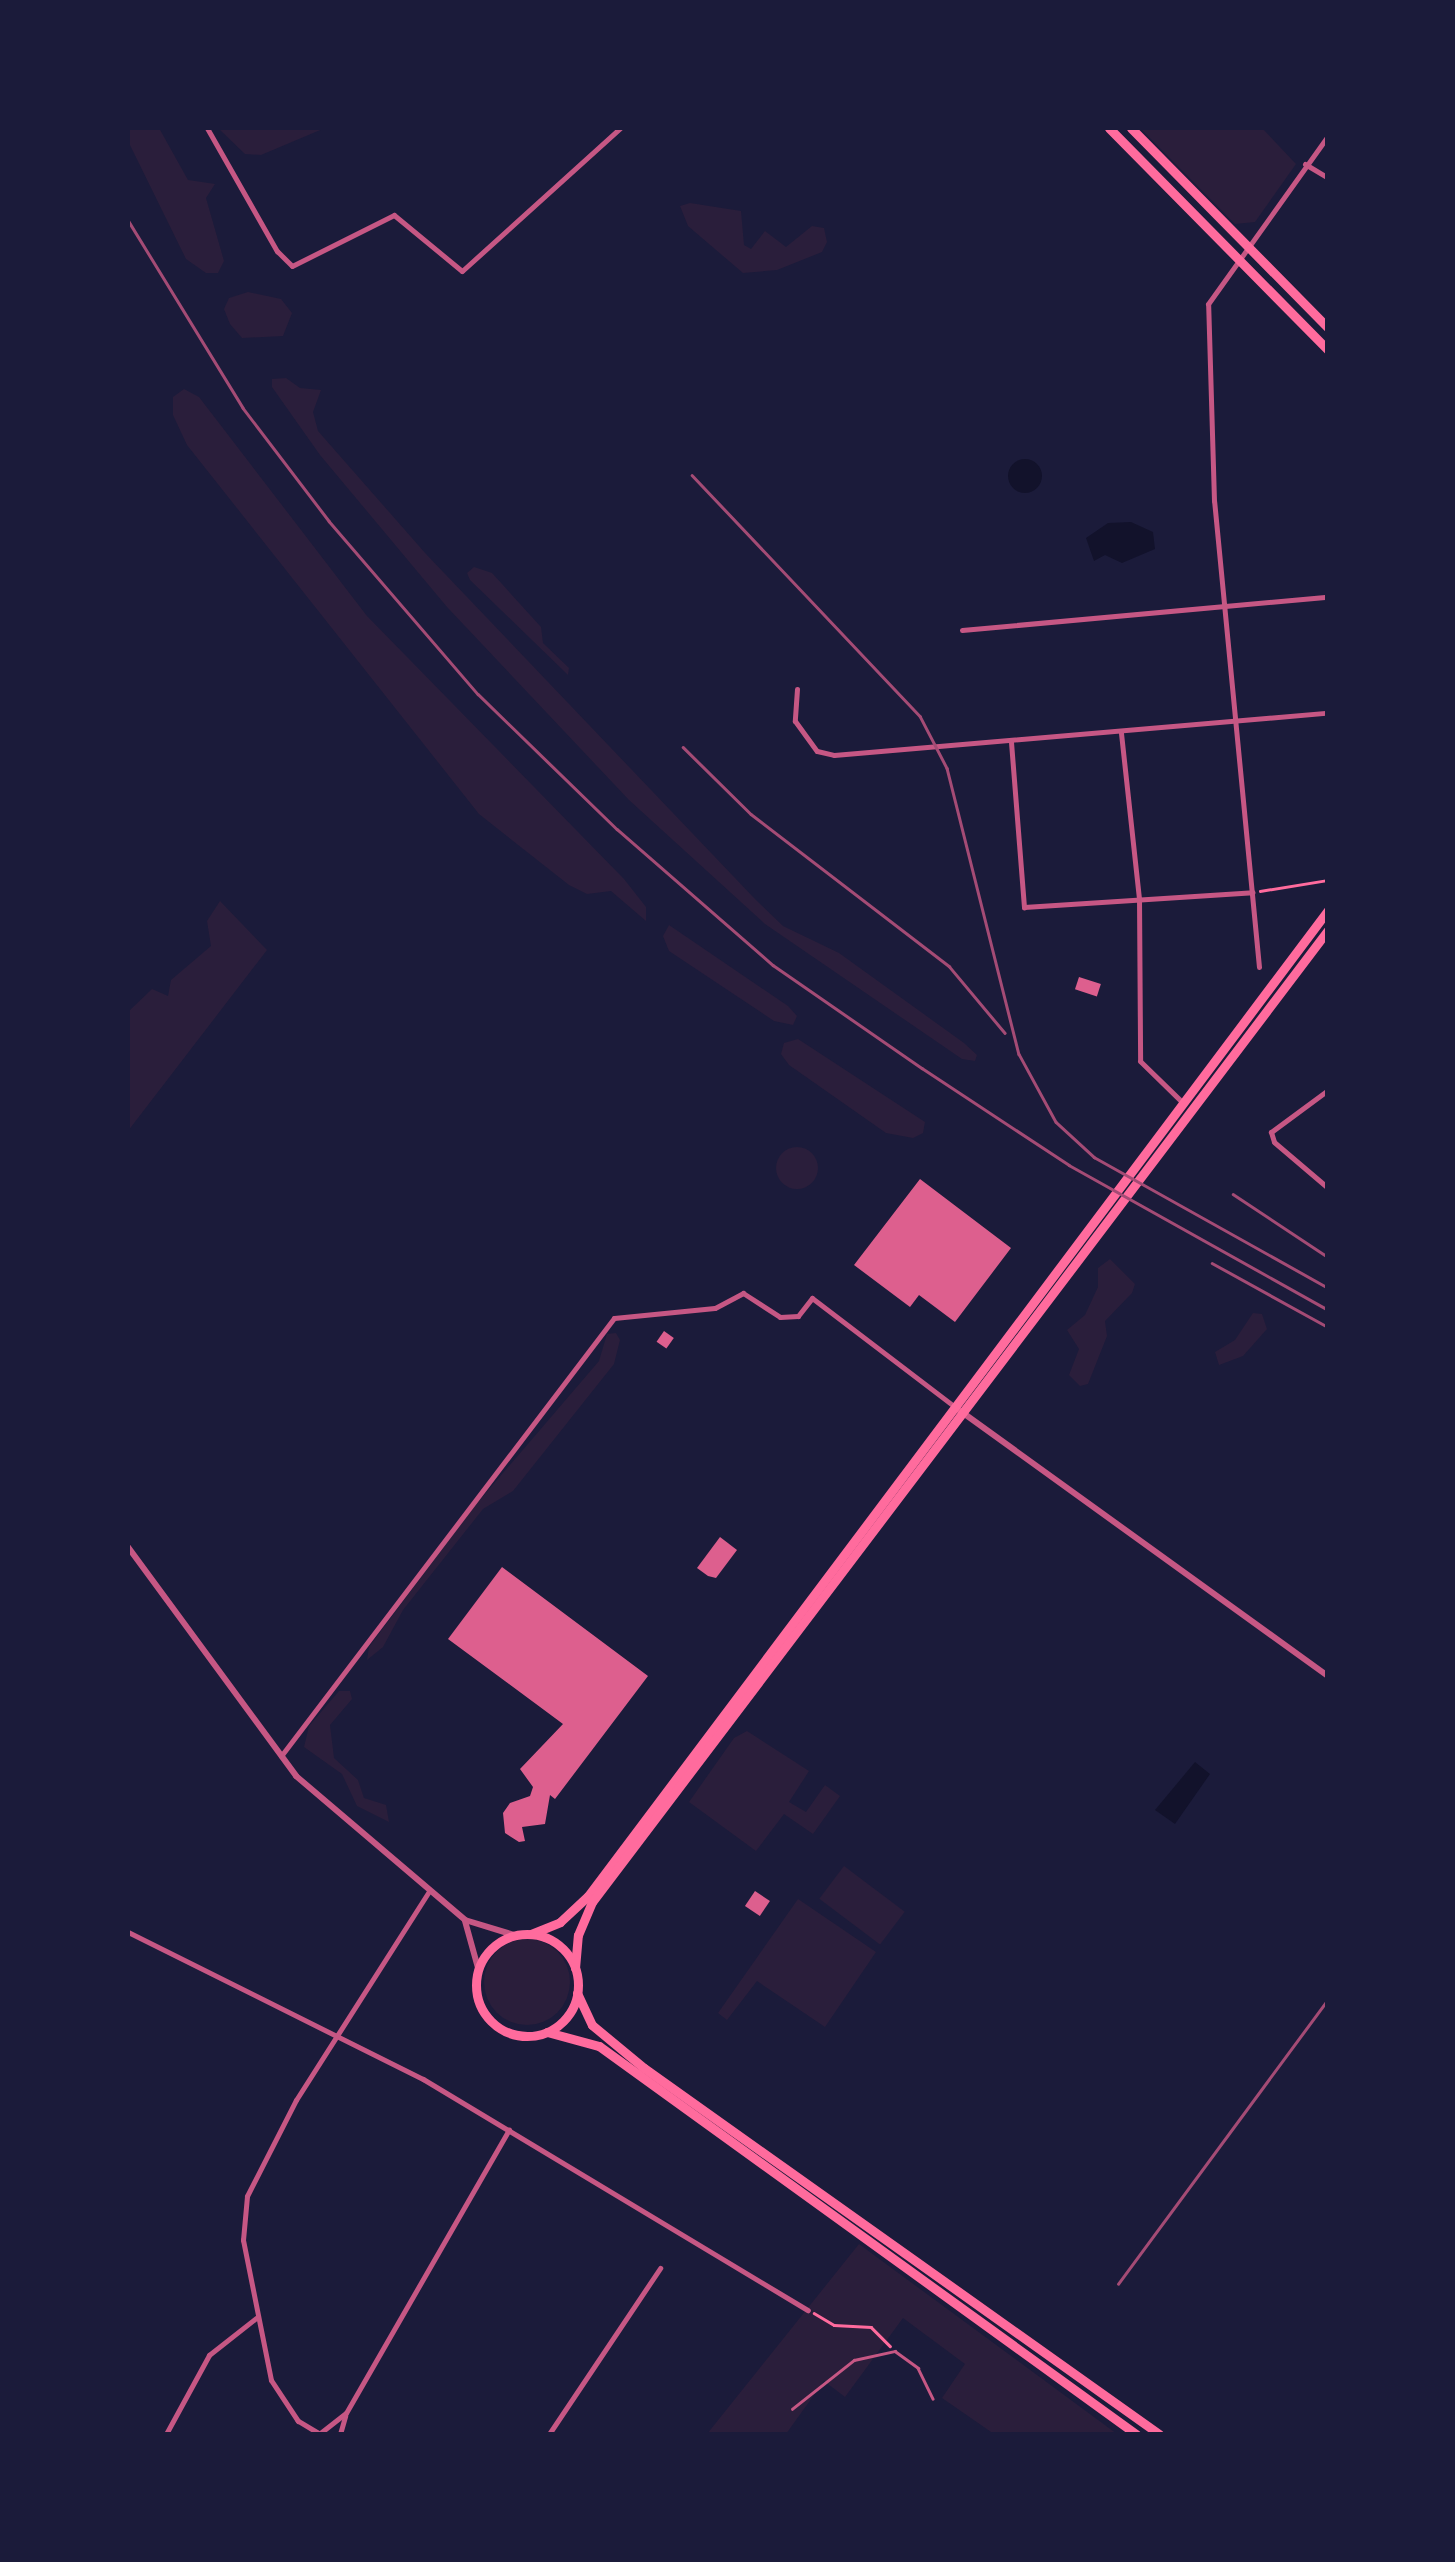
<!DOCTYPE html>
<style>
body{margin:0}
#map{position:relative;width:1455px;height:2562px;overflow:hidden;background:#1b1b3a;font-family:"PT Sans",sans-serif}
div>[style]{position:absolute}
.green>*{inset:0;background:#2a1e3b;transform-origin:0 0}
.round{border-radius:50%}
.water>*{inset:0;background:#12122b}
.building>*{inset:0;background:#dd5f8e;transform-origin:0 0}
.path>*{height:2.5px;margin:-1.25px;padding:0 1.25px;transform-origin:1.25px;border-radius:1.25px;background:#ff6b9d}
.service>*{height:2.5px;margin:-1.25px;padding:0 1.25px;transform-origin:1.25px;border-radius:1.25px;background:#c65784}
.minor>*{height:5px;margin:-2.5px;padding:0 2.5px;transform-origin:2.5px;border-radius:2.5px;background:#c65784}
.tertiary>*{height:6px;margin:-3px;padding:0 3px;transform-origin:3px;border-radius:3px;background:#c65784}
.primary>*{height:9px;margin:-4.5px;padding:0 4.5px;transform-origin:4.5px;border-radius:4.5px;background:#ff6b9d}
.primary>.ring{margin:-4.5px;padding:0;box-sizing:content-box;background:none;border:9px solid #ff6b9d;border-radius:50%}
.rail>*{height:2.5px;margin:-1.25px;padding:0 1.25px;transform-origin:1.25px;border-radius:1.25px;background:#a44b75}
span{translate:-50% -50%;white-space:nowrap;text-align:center;line-height:1.15;-webkit-text-stroke:8px #1b1b3a;paint-order:stroke}
.frame{position:absolute;inset:0;border:130px solid #1b1b3a;pointer-events:none}
</style>
<div id="map">
<div class="green">
<div style="clip-path:polygon(128px 128px,159px 128px,188px 180px,215px 184px,206px 198px,224px 261px,218px 273px,206px 273px,186px 259px,128px 141px)"></div>
<div style="clip-path:polygon(218px 128px,325px 128px,261px 155px,245px 154px)"></div>
<div style="clip-path:polygon(1140px 128px,1262px 128px,1296px 164px,1255px 222px,1235px 224px)"></div>
<div style="clip-path:polygon(690px 203px,741px 211px,744px 245px,751px 249px,765px 231px,786px 247px,812px 226px,824px 228px,827px 242px,822px 252px,777px 270px,743px 273px,688px 226px,680px 206px)"></div>
<div style="clip-path:polygon(248px 292px,281px 299px,292px 313px,283px 336px,242px 338px,230px 324px,224px 309px,229px 298px)"></div>
<div style="clip-path:polygon(286px 378px,300px 388px,321px 390px,313px 412px,318px 431px,426px 554px,756px 900px,783px 926px,839px 953px,964px 1043px,977px 1055px,975px 1061px,962px 1059px,765px 924px,629px 800px,447px 607px,320px 455px,272px 387px,272px 379px)"></div>
<div style="clip-path:polygon(184px 389px,199px 397px,367px 616px,624px 879px,646px 907px,646px 921px,611px 891px,587px 894px,569px 885px,479px 814px,187px 445px,173px 415px,173px 397px)"></div>
<div style="clip-path:polygon(474px 567px,492px 573px,541px 627px,543px 643px,569px 668px,568px 675px,470px 580px,467px 573px)"></div>
<div style="clip-path:polygon(220px 901px,267px 950px,128px 1131px,128px 1012px,152px 989px,168px 996px,171px 980px,211px 946px,207px 921px)"></div>
<div style="clip-path:polygon(669px 925px,788px 1006px,797px 1016px,793px 1025px,774px 1021px,669px 951px,663px 936px)"></div>
<div style="clip-path:polygon(798px 1039px,925px 1122px,923px 1133px,913px 1138px,886px 1133px,789px 1065px,781px 1054px,784px 1043px)"></div>
<div class="round" style="left:776px;top:1147px;width:42px;height:42px"></div>
<div style="clip-path:polygon(1110px 1259px,1135px 1284px,1132px 1293px,1105px 1321px,1107px 1336px,1088px 1384px,1080px 1386px,1069px 1375px,1079px 1349px,1067px 1330px,1085px 1315px,1098px 1287px,1098px 1268px)"></div>
<div style="clip-path:polygon(1253px 1313px,1262px 1314px,1267px 1329px,1243px 1356px,1219px 1365px,1215px 1352px,1235px 1340px)"></div>
<div style="clip-path:polygon(616px 1333px,620px 1340px,614px 1364px,513px 1491px,483px 1509px,403px 1610px,383px 1647px,367px 1660px,369px 1647px,473px 1508px,599px 1361px,607px 1334px)"></div>
<div style="clip-path:polygon(339px 1691px,350px 1691px,352px 1699px,330px 1725px,334px 1758px,358px 1780px,364px 1798px,386px 1805px,389px 1822px,357px 1806px,342px 1774px,304px 1747px,309px 1726px)"></div>
<div style="clip-path:polygon(747px 1731px,809px 1771px,789px 1802px,806px 1812px,825px 1785px,840px 1796px,813px 1834px,784px 1814px,756px 1851px,689px 1802px,734px 1738px)"></div>
<div style="left:844px;top:1866px;width:76px;height:41px;rotate:37deg"></div>
<div style="clip-path:polygon(798px 1899px,876px 1952px,825px 2027px,757px 1981px,727px 2020px,718px 2013px)"></div>
<div class="round" style="left:484px;top:1939px;width:86px;height:86px"></div>
<div style="clip-path:polygon(859px 2244px,1117px 2434px,994px 2434px,942px 2398px,965px 2364px,903px 2318px,845px 2397px,824px 2381px,786px 2434px,707px 2434px)"></div>
</div>
<div class="water">
<div class="round" style="left:1008px;top:459px;width:34px;height:34px"></div>
<div style="clip-path:polygon(1131px 522px,1153px 532px,1155px 549px,1122px 563px,1105px 555px,1094px 561px,1086px 538px,1108px 523px)"></div>
<div style="clip-path:polygon(1195px 1762px,1210px 1774px,1175px 1824px,1155px 1810px)"></div>
</div>
<div class="building">
<div style="left:1079px;top:977px;width:23px;height:13px;rotate:18deg"></div>
<div style="clip-path:polygon(920px 1179px,1011px 1248px,955px 1322px,919px 1295px,910px 1307px,854px 1265px)"></div>
<div style="left:664px;top:1331px;width:12px;height:13px;rotate:35deg"></div>
<div style="clip-path:polygon(720px 1537px,737px 1550px,716px 1578px,708px 1576px,697px 1568px)"></div>
<div style="clip-path:polygon(502px 1567px,648px 1676px,555px 1799px,550px 1795px,545px 1824px,522px 1827px,525px 1841px,519px 1842px,505px 1833px,503px 1813px,510px 1803px,530px 1796px,533px 1787px,520px 1769px,563px 1724px,448px 1639px)"></div>
<div style="left:755px;top:1891px;width:18px;height:18px;rotate:34deg"></div>
</div>
<div class="path">
<div style="left:1260px;top:891px;width:69px;rotate:-9.2deg"></div>
<div style="left:814px;top:2313px;width:23px;rotate:31deg"></div>
<div style="left:834px;top:2325px;width:37px;rotate:3deg"></div>
<div style="left:871px;top:2327px;width:27px;rotate:45deg"></div>
</div>
<div class="service">
<div style="left:792px;top:2409px;width:79px;rotate:-38.3deg"></div>
<div style="left:854px;top:2360px;width:42px;rotate:-12.4deg"></div>
<div style="left:895px;top:2351px;width:29px;rotate:36deg"></div>
<div style="left:918px;top:2368px;width:34px;rotate:64deg"></div>
</div>
<div class="minor">
<div style="left:207px;top:128px;width:142px;rotate:60.4deg"></div>
<div style="left:277px;top:251px;width:21px;rotate:45deg"></div>
<div style="left:292px;top:266px;width:114px;rotate:-26.6deg"></div>
<div style="left:394px;top:215px;width:88px;rotate:39.5deg"></div>
<div style="left:462px;top:271px;width:213px;rotate:-42.1deg"></div>
<div style="left:1305px;top:164px;width:27px;rotate:31deg"></div>
<div style="left:962px;top:630px;width:367px;rotate:-5.2deg"></div>
<div style="left:797px;top:689px;width:32px;rotate:94deg"></div>
<div style="left:795px;top:721px;width:37px;rotate:54deg"></div>
<div style="left:817px;top:751px;width:17px;rotate:13deg"></div>
<div style="left:834px;top:755px;width:496px;rotate:-4.9deg"></div>
<div style="left:1121px;top:733px;width:167px;rotate:83.8deg"></div>
<div style="left:1139px;top:899px;width:162px;rotate:89.6deg"></div>
<div style="left:1140px;top:1061px;width:60px;rotate:44.3deg"></div>
<div style="left:1011px;top:742px;width:166px;rotate:85.5deg"></div>
<div style="left:1024px;top:907px;width:229px;rotate:-3.7deg"></div>
<div style="left:1259px;top:967px;width:468px;rotate:-95.5deg"></div>
<div style="left:1214px;top:501px;width:197px;rotate:-91.7deg"></div>
<div style="left:1208px;top:304px;width:206px;rotate:-54.5deg"></div>
<div style="left:1328px;top:1090px;width:71px;rotate:143.6deg"></div>
<div style="left:1271px;top:1132px;width:10px;rotate:73deg"></div>
<div style="left:1274px;top:1142px;width:71px;rotate:40.4deg"></div>
<div style="left:281px;top:1756px;width:550px;rotate:-52.76deg"></div>
<div style="left:614px;top:1318px;width:101px;rotate:-5.7deg"></div>
<div style="left:715px;top:1308px;width:32px;rotate:-28deg"></div>
<div style="left:743px;top:1293px;width:44px;rotate:33deg"></div>
<div style="left:780px;top:1317px;width:18px;rotate:-3deg"></div>
<div style="left:798px;top:1316px;width:23px;rotate:-52deg"></div>
<div style="left:812px;top:1298px;width:178px;rotate:37.3deg"></div>
<div style="left:128px;top:1932px;width:330px;rotate:26.5deg"></div>
<div style="left:423px;top:2079px;width:449px;rotate:31deg"></div>
<div style="left:166px;top:2434px;width:90px;rotate:-61.4deg"></div>
<div style="left:209px;top:2355px;width:60px;rotate:-38.2deg"></div>
<div style="left:319px;top:2434px;width:34px;rotate:-38deg"></div>
<div style="left:346px;top:2413px;width:327px;rotate:-60.1deg"></div>
<div style="left:320px;top:2434px;width:26px;rotate:-149deg"></div>
<div style="left:298px;top:2421px;width:49px;rotate:-123.4deg"></div>
<div style="left:271px;top:2380px;width:143px;rotate:-101.3deg"></div>
<div style="left:243px;top:2240px;width:44px;rotate:-84.8deg"></div>
<div style="left:247px;top:2196px;width:108px;rotate:-63deg"></div>
<div style="left:296px;top:2100px;width:249px;rotate:-57.5deg"></div>
<div style="left:340px;top:2434px;width:19px;rotate:-74deg"></div>
<div style="left:549px;top:2434px;width:200px;rotate:-56.2deg"></div>
</div>
<div class="tertiary">
<div style="left:959px;top:1410px;width:455px;rotate:35.8deg"></div>
<div style="left:128px;top:1547px;width:284px;rotate:53.7deg"></div>
<div style="left:296px;top:1776px;width:222px;rotate:40.4deg"></div>
<div style="left:465px;top:1920px;width:51px;rotate:17deg"></div>
<div style="left:465px;top:1921px;width:49px;rotate:74.5deg"></div>
</div>
<div class="primary">
<div style="left:1109px;top:128px;width:312px;rotate:45.4deg"></div>
<div style="left:1131px;top:128px;width:281px;rotate:45.4deg"></div>
<div class="ring" style="left:476px;top:1934px;width:93px;height:93px"></div>
<div style="left:531px;top:1934px;width:31px;rotate:-22deg"></div>
<div style="left:560px;top:1922px;width:38px;rotate:-43deg"></div>
<div style="left:588px;top:1896px;width:1233px;rotate:-53.11deg"></div>
<div style="left:575px;top:1968px;width:33px;rotate:-85deg"></div>
<div style="left:578px;top:1935px;width:36px;rotate:-67deg"></div>
<div style="left:592px;top:1902px;width:1219px;rotate:-52.87deg"></div>
<div style="left:577px;top:1993px;width:35px;rotate:65deg"></div>
<div style="left:592px;top:2025px;width:67px;rotate:39.6deg"></div>
<div style="left:644px;top:2068px;width:632px;rotate:35.4deg"></div>
<div style="left:547px;top:2032px;width:54px;rotate:15.1deg"></div>
<div style="left:599px;top:2046px;width:663px;rotate:35.85deg"></div>
</div>
<div class="rail">
<div style="left:128px;top:220px;width:220px;rotate:58.5deg"></div>
<div style="left:243px;top:408px;width:142px;rotate:52.7deg"></div>
<div style="left:329px;top:521px;width:228px;rotate:49.3deg"></div>
<div style="left:478px;top:694px;width:194px;rotate:44.2deg"></div>
<div style="left:617px;top:829px;width:207px;rotate:41.1deg"></div>
<div style="left:773px;top:965px;width:181px;rotate:34.7deg"></div>
<div style="left:922px;top:1068px;width:176px;rotate:33.4deg"></div>
<div style="left:1069px;top:1165px;width:297px;rotate:29.2deg"></div>
<div style="left:692px;top:475px;width:332px;rotate:46.6deg"></div>
<div style="left:920px;top:716px;width:59px;rotate:62.6deg"></div>
<div style="left:947px;top:768px;width:295px;rotate:75.9deg"></div>
<div style="left:1019px;top:1054px;width:77px;rotate:61.4deg"></div>
<div style="left:1056px;top:1122px;width:52px;rotate:42.6deg"></div>
<div style="left:1094px;top:1157px;width:268px;rotate:29.2deg"></div>
<div style="left:683px;top:747px;width:95px;rotate:44.6deg"></div>
<div style="left:751px;top:814px;width:250px;rotate:37.5deg"></div>
<div style="left:949px;top:966px;width:87px;rotate:50.1deg"></div>
<div style="left:1233px;top:1194px;width:114px;rotate:33.6deg"></div>
<div style="left:1212px;top:1263px;width:132px;rotate:28.9deg"></div>
<div style="left:1118px;top:2284px;width:354px;rotate:-53.6deg"></div>
</div>
<div class="frame"></div>
</div>
